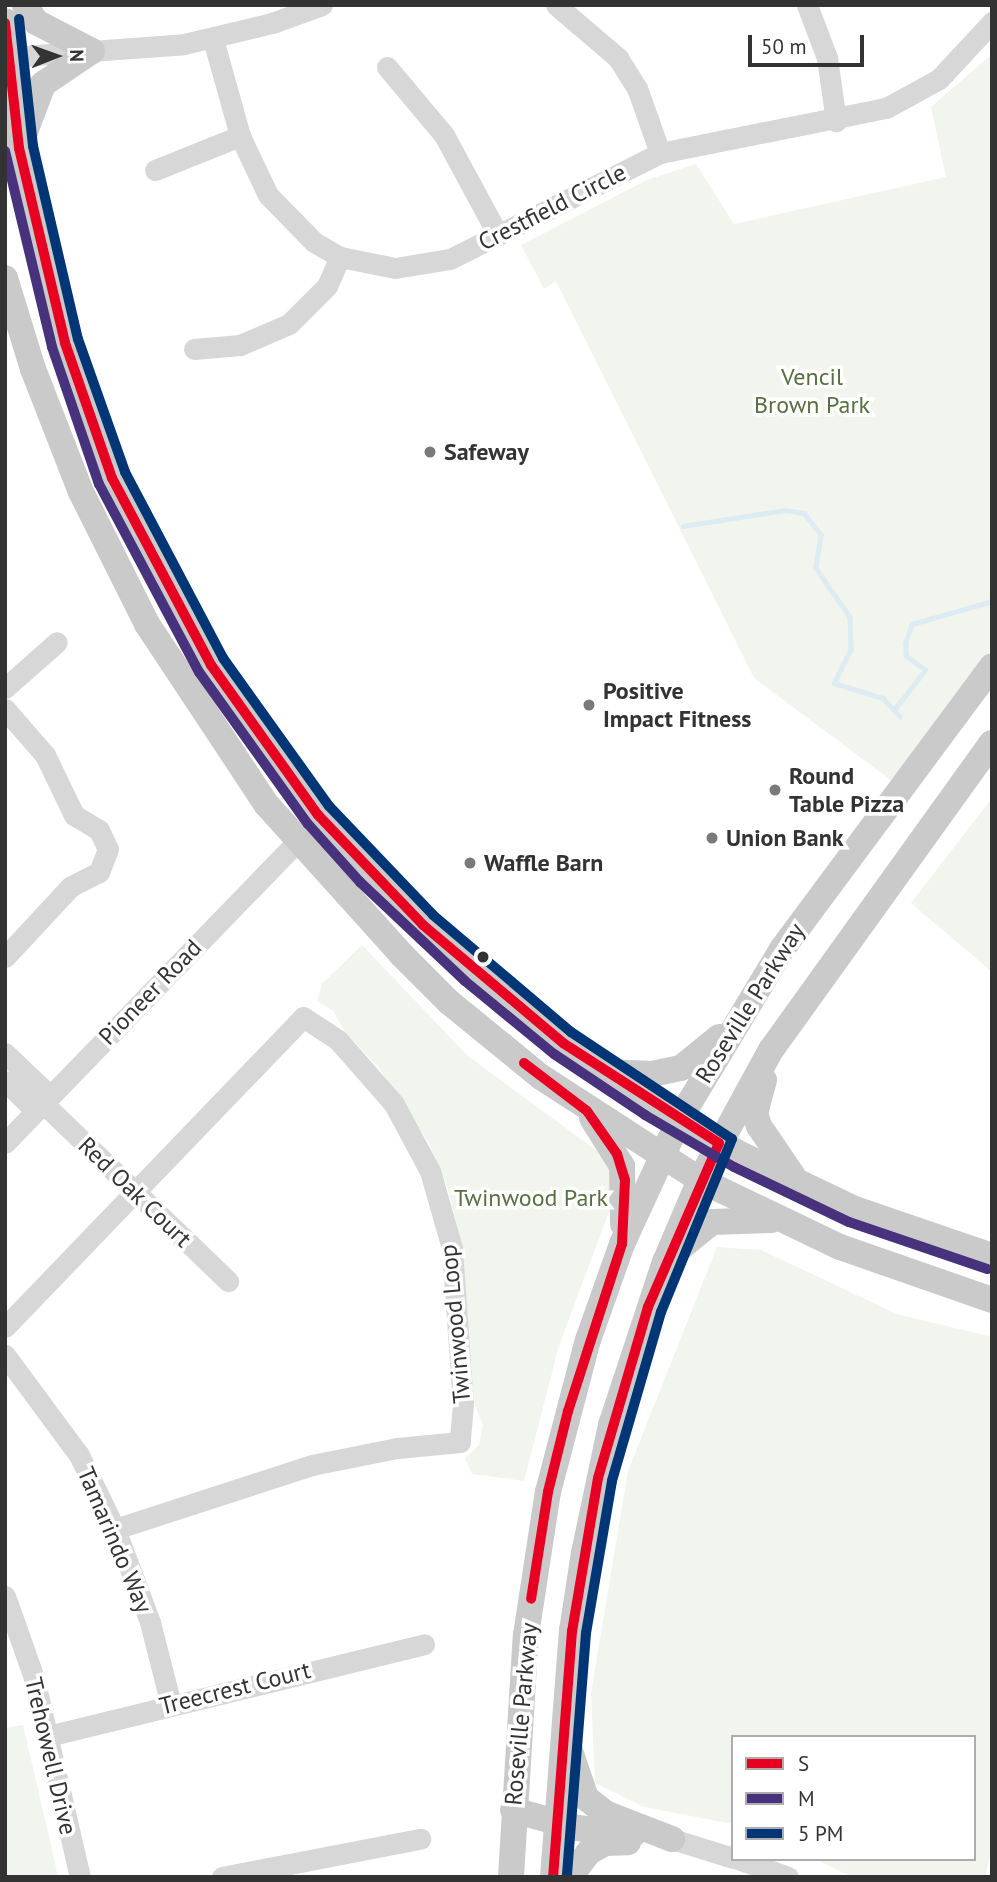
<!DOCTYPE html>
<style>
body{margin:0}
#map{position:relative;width:997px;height:1882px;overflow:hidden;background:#fff;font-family:"PT Sans",sans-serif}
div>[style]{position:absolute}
.green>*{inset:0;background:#f1f5ed}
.stream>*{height:4.5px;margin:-2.25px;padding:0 2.25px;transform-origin:2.25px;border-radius:2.25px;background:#ddebf3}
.minor>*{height:21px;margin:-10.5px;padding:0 10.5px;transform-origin:10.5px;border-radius:10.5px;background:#d7d7d7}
.major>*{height:26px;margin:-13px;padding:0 13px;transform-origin:13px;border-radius:13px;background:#cacaca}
.bus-1>*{height:10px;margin:-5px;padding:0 5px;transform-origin:5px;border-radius:5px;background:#e80022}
.bus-2>*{height:10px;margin:-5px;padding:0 5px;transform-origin:5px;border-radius:5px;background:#48327e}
.bus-3>*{height:10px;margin:-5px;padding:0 5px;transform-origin:5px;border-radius:5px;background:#003676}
.dots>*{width:19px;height:19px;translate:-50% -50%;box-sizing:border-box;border:4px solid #fff;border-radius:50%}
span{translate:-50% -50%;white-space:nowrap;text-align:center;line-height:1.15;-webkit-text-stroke:7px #fff;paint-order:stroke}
.street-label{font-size:24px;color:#333}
.park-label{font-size:24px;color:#56703f}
.poi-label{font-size:24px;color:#333;font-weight:700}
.left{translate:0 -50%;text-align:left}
.frame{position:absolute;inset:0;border:7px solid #333;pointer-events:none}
.legend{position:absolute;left:731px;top:1735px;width:245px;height:126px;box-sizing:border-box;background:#fff;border:2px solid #adadad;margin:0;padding:9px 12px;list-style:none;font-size:21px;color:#333}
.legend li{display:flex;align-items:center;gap:14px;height:35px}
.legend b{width:35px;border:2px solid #adadad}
.north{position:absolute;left:21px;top:21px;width:70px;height:70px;-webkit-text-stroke:5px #fff;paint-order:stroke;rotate:89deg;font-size:19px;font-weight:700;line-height:28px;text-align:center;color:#333}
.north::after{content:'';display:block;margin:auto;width:24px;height:32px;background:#333;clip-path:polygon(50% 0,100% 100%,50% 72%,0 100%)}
.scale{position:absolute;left:748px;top:35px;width:116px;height:32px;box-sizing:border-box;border:4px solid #333;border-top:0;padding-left:9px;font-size:21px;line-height:24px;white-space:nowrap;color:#333;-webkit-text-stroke:5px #fff;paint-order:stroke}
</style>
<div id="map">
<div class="green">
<div style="clip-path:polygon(992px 54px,992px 648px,892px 781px,754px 678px,556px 281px,544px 289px,521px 245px,647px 180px,696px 164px,734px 224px,946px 177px,931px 107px)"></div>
<div style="clip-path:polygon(992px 798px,992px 972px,911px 903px)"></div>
<div style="clip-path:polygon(362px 945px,468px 1056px,604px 1156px,614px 1175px,614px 1198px,559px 1346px,524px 1481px,472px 1474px,465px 1458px,479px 1445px,483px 1425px,473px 1400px,463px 1251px,448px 1189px,429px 1143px,379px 1068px,345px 1032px,333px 1011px,317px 1001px,322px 984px)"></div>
<div style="clip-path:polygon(717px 1247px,761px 1250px,897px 1314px,992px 1337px,992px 1848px,985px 1877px,852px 1877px,815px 1859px,974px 1859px,974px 1737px,733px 1737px,733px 1824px,644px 1807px,595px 1783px,591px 1693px,628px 1471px)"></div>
<div style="clip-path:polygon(23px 1725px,48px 1832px,58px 1877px,5px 1877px,5px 1728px)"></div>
</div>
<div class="stream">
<div style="left:683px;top:526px;width:103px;rotate:-8.9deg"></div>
<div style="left:785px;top:510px;width:19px;rotate:9deg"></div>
<div style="left:804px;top:513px;width:28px;rotate:52deg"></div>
<div style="left:821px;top:535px;width:33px;rotate:99deg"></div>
<div style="left:816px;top:568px;width:60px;rotate:55.2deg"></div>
<div style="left:850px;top:617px;width:33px;rotate:88deg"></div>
<div style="left:851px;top:650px;width:37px;rotate:117deg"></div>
<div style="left:834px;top:683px;width:51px;rotate:17deg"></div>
<div style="left:883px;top:698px;width:25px;rotate:47deg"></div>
<div style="left:894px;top:710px;width:51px;rotate:-52.2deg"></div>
<div style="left:925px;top:670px;width:24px;rotate:-144deg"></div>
<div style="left:906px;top:656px;width:13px;rotate:-94deg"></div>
<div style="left:905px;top:643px;width:20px;rotate:-70deg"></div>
<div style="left:912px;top:624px;width:83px;rotate:-16deg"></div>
</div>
<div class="minor">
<div style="left:556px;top:5px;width:82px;rotate:40.5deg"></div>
<div style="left:618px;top:58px;width:36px;rotate:58deg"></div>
<div style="left:637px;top:88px;width:69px;rotate:70.5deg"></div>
<div style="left:807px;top:5px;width:57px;rotate:69.3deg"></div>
<div style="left:827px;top:58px;width:64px;rotate:81.9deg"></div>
<div style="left:213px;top:39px;width:101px;rotate:74.4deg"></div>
<div style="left:240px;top:136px;width:65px;rotate:64.6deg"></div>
<div style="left:268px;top:195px;width:66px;rotate:45.6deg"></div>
<div style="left:314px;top:242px;width:30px;rotate:30deg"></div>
<div style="left:340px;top:257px;width:56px;rotate:11.3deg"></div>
<div style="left:395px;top:268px;width:56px;rotate:-9.3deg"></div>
<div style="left:450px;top:259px;width:235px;rotate:-26.8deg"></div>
<div style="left:660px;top:153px;width:230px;rotate:-11.3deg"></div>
<div style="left:886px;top:108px;width:60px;rotate:-28.7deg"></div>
<div style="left:939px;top:79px;width:78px;rotate:-47.1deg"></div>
<div style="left:9px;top:57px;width:175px;rotate:-4.2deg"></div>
<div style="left:184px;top:44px;width:90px;rotate:-13.4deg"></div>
<div style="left:272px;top:23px;width:53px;rotate:-19.8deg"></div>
<div style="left:387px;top:67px;width:89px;rotate:50deg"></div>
<div style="left:444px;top:135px;width:114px;rotate:61.6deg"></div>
<div style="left:155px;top:170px;width:92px;rotate:-21.8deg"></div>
<div style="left:194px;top:349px;width:46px;rotate:-5deg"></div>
<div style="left:240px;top:345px;width:53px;rotate:-23.2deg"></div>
<div style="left:289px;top:324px;width:54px;rotate:-45deg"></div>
<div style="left:327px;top:286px;width:32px;rotate:-66deg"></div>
<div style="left:5px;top:688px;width:69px;rotate:-41.5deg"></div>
<div style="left:5px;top:709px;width:61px;rotate:49deg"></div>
<div style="left:45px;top:755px;width:67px;rotate:64.2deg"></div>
<div style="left:74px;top:815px;width:29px;rotate:31deg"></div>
<div style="left:99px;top:830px;width:21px;rotate:65deg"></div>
<div style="left:108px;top:849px;width:25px;rotate:111deg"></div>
<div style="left:99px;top:872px;width:31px;rotate:153deg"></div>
<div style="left:71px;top:886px;width:97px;rotate:132.9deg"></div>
<div style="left:5px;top:1053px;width:62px;rotate:43.7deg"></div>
<div style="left:5px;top:1081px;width:43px;rotate:44.1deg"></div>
<div style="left:43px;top:1103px;width:257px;rotate:43.9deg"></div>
<div style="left:5px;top:1143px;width:419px;rotate:-45.9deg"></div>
<div style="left:5px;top:1327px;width:430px;rotate:-46.1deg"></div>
<div style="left:303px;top:1017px;width:42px;rotate:33.3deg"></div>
<div style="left:338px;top:1040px;width:85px;rotate:48.8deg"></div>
<div style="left:394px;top:1104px;width:76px;rotate:61.8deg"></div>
<div style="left:430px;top:1171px;width:80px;rotate:74.1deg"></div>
<div style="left:452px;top:1248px;width:156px;rotate:86deg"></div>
<div style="left:463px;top:1404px;width:38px;rotate:95deg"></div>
<div style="left:460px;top:1442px;width:63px;rotate:174.6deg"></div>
<div style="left:397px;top:1448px;width:87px;rotate:168.7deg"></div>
<div style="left:312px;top:1465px;width:207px;rotate:162deg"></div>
<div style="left:5px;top:1355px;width:124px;rotate:53.5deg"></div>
<div style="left:79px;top:1455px;width:82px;rotate:64.1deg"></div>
<div style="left:115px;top:1529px;width:99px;rotate:69.4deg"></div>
<div style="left:150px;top:1622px;width:86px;rotate:75.8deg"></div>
<div style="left:5px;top:1596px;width:87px;rotate:70.5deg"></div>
<div style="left:34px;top:1678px;width:204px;rotate:77deg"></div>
<div style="left:48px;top:1736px;width:387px;rotate:-13.7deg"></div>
<div style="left:672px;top:1839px;width:64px;rotate:17.3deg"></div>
<div style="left:738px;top:1859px;width:53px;rotate:19.8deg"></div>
<div style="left:222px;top:1877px;width:202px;rotate:-10.9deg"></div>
</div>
<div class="major">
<div style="left:25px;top:5px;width:20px;rotate:57deg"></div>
<div style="left:36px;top:22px;width:63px;rotate:27.4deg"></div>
<div style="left:5px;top:21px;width:128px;rotate:83.7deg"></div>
<div style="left:19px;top:148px;width:130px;rotate:78deg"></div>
<div style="left:46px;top:275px;width:71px;rotate:74.4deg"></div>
<div style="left:65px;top:343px;width:143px;rotate:70.8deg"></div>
<div style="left:112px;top:478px;width:212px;rotate:62.1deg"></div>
<div style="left:211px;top:665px;width:184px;rotate:54.5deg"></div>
<div style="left:318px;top:815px;width:77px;rotate:47.6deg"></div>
<div style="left:370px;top:872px;width:143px;rotate:43.3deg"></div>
<div style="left:474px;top:970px;width:115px;rotate:39.4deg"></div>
<div style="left:563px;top:1043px;width:108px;rotate:33.7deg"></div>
<div style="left:653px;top:1103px;width:101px;rotate:30.4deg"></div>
<div style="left:740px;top:1154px;width:127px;rotate:25.6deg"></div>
<div style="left:855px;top:1209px;width:145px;rotate:18.9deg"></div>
<div style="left:22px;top:140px;width:60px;rotate:-69.4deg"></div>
<div style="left:43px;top:84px;width:59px;rotate:-34deg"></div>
<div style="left:5px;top:278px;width:95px;rotate:72.9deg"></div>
<div style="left:33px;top:369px;width:132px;rotate:68.7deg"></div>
<div style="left:81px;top:492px;width:148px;rotate:63.4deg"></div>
<div style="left:147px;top:624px;width:217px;rotate:56.5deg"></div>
<div style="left:267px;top:805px;width:200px;rotate:48deg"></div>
<div style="left:401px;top:954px;width:68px;rotate:45deg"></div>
<div style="left:449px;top:1002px;width:119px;rotate:39.2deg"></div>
<div style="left:541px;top:1077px;width:189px;rotate:32.9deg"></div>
<div style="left:700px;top:1180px;width:155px;rotate:25.6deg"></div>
<div style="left:840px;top:1247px;width:161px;rotate:19.2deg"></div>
<div style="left:605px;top:1072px;width:47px;rotate:2.4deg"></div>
<div style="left:652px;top:1074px;width:30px;rotate:-12deg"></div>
<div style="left:681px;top:1068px;width:49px;rotate:-39.2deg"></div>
<div style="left:764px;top:1080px;width:34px;rotate:105deg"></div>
<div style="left:755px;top:1113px;width:14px;rotate:73deg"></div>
<div style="left:759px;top:1126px;width:60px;rotate:55.8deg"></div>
<div style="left:592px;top:1118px;width:57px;rotate:58deg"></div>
<div style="left:622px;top:1166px;width:58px;rotate:89deg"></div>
<div style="left:674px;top:1253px;width:49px;rotate:-39.2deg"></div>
<div style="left:712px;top:1222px;width:59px;rotate:-1.9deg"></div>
<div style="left:568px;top:1745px;width:56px;rotate:71.2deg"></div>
<div style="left:586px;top:1798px;width:24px;rotate:38deg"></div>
<div style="left:605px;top:1813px;width:72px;rotate:21.2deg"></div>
<div style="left:513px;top:1810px;width:66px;rotate:15.7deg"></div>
<div style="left:577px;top:1828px;width:57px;rotate:6deg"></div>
<div style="left:511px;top:1877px;width:242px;rotate:-86.5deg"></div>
<div style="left:526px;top:1635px;width:145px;rotate:-81.3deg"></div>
<div style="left:548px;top:1492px;width:157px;rotate:-75.3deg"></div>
<div style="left:588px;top:1340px;width:102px;rotate:-70.5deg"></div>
<div style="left:622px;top:1244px;width:136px;rotate:-65.3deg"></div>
<div style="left:679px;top:1120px;width:200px;rotate:-58.9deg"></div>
<div style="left:782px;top:949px;width:352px;rotate:-53.4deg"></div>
<div style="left:553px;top:1877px;width:247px;rotate:-85.6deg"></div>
<div style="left:572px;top:1631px;width:79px;rotate:-81.3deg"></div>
<div style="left:584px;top:1553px;width:131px;rotate:-78.1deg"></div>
<div style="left:611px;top:1425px;width:172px;rotate:-71.7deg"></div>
<div style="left:665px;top:1262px;width:89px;rotate:-66.9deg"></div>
<div style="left:700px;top:1180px;width:148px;rotate:-61.4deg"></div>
<div style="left:771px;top:1050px;width:378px;rotate:-54.3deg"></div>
<div style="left:570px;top:1877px;width:31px;rotate:-53deg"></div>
<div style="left:589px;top:1852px;width:18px;rotate:-29deg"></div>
<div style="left:605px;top:1843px;width:23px;rotate:-2deg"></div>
</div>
<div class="bus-1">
<div style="left:5px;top:23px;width:126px;rotate:83.6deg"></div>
<div style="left:19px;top:148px;width:200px;rotate:76.7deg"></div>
<div style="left:65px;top:343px;width:143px;rotate:70.8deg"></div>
<div style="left:112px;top:478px;width:212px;rotate:62.1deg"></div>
<div style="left:211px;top:665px;width:184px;rotate:54.5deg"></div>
<div style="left:318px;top:815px;width:152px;rotate:46.3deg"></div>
<div style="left:423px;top:925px;width:183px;rotate:40.1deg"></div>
<div style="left:563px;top:1043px;width:185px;rotate:32.7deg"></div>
<div style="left:719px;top:1143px;width:179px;rotate:113.4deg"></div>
<div style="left:648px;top:1307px;width:178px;rotate:106.3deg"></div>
<div style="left:598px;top:1478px;width:155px;rotate:99.6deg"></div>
<div style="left:572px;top:1631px;width:247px;rotate:94.4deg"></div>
<div style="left:524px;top:1063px;width:79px;rotate:37.3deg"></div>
<div style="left:587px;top:1111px;width:52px;rotate:55.1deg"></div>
<div style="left:617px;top:1154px;width:27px;rotate:73deg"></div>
<div style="left:625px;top:1180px;width:64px;rotate:92.7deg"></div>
<div style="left:622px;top:1244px;width:176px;rotate:107.9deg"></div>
<div style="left:568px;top:1411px;width:83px;rotate:103.9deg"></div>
<div style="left:548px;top:1492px;width:108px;rotate:99deg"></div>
</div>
<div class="bus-2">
<div style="left:5px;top:151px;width:202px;rotate:76.5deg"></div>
<div style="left:52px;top:347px;width:145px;rotate:71.1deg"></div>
<div style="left:99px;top:484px;width:213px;rotate:62deg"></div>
<div style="left:199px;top:672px;width:187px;rotate:54.4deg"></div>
<div style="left:308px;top:824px;width:78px;rotate:48.1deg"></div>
<div style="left:360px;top:882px;width:144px;rotate:43.3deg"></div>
<div style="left:465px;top:981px;width:115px;rotate:39.4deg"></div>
<div style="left:554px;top:1054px;width:110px;rotate:33.8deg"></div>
<div style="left:645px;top:1115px;width:103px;rotate:30.3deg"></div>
<div style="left:734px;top:1167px;width:127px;rotate:25.6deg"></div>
<div style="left:849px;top:1222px;width:146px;rotate:18.8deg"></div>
</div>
<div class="bus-3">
<div style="left:19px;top:19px;width:128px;rotate:83.7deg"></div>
<div style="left:33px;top:146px;width:198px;rotate:76.9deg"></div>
<div style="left:78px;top:339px;width:141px;rotate:70.5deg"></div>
<div style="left:125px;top:472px;width:210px;rotate:62.2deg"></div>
<div style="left:223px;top:658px;width:182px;rotate:54.4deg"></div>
<div style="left:329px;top:806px;width:151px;rotate:46.3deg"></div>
<div style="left:433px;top:915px;width:181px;rotate:40.3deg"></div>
<div style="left:571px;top:1032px;width:193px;rotate:33.6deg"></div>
<div style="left:732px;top:1139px;width:187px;rotate:112.3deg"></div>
<div style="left:661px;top:1312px;width:176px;rotate:106.2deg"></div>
<div style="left:612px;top:1481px;width:154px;rotate:99.7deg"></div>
<div style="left:586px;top:1633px;width:245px;rotate:94.5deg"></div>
</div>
<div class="dots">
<div style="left:430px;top:452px;background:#7a7a7a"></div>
<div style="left:589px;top:705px;background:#7a7a7a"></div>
<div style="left:775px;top:790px;background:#7a7a7a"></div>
<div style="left:712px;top:838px;background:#7a7a7a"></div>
<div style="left:470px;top:863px;background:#7a7a7a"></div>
<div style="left:483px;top:957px;background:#333"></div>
</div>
<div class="street-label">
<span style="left:552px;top:207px;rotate:-27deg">Crestfield Circle</span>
<span style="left:150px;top:992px;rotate:-46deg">Pioneer Road</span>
<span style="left:750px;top:1003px;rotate:-58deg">Roseville Parkway</span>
<span style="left:135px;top:1192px;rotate:44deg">Red Oak Court</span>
<span style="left:455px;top:1324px;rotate:-95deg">Twinwood Loop</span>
<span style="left:115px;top:1540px;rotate:67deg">Tamarindo Way</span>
<span style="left:235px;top:1688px;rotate:-14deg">Treecrest Court</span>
<span style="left:521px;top:1714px;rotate:-85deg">Roseville Parkway</span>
<span style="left:51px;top:1756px;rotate:77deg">Trehowell Drive</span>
</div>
<div class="park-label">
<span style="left:812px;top:391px">Vencil<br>Brown Park</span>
<span style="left:531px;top:1198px">Twinwood Park</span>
</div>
<div class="poi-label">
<span class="left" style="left:444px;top:452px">Safeway</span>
<span class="left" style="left:603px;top:705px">Positive<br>Impact Fitness</span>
<span class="left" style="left:789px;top:790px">Round<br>Table Pizza</span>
<span class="left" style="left:726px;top:838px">Union Bank</span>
<span class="left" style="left:484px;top:863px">Waffle Barn</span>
</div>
<div class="frame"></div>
<ul class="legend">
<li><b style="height:9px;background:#e80022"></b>S</li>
<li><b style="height:9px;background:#48327e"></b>M</li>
<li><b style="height:9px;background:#003676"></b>5 PM</li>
</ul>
<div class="north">N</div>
<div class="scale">50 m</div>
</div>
